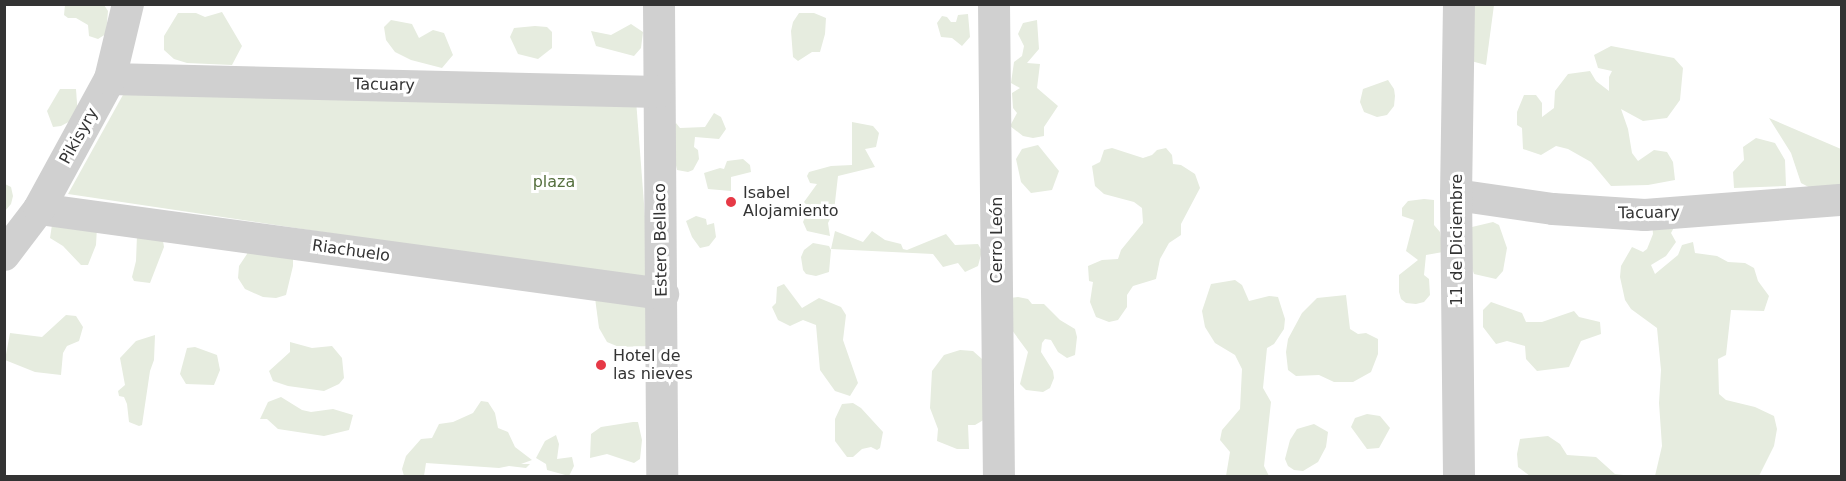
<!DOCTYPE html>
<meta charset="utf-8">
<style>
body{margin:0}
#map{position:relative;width:1846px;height:481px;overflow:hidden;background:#fff;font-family:"DejaVu Sans",sans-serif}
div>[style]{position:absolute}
.green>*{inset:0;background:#e6ecdf}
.street>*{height:32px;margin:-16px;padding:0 16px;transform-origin:16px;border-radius:16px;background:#d0d0d0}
.dots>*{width:16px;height:16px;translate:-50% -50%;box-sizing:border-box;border:3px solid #fff;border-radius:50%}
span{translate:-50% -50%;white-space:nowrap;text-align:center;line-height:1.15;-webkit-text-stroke:6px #fff;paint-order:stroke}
.street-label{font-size:16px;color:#333}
.park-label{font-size:16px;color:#56703f}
.poi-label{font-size:16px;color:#333}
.left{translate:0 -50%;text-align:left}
.frame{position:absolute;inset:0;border:6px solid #333;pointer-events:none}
</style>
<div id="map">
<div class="green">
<div style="clip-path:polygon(65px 5px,104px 5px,108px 11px,106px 34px,98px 39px,89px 36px,88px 25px,76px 18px,68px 18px,64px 15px)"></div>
<div style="clip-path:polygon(1458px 5px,1494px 5px,1486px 65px,1471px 61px)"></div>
<div style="clip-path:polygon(222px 12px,242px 46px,232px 65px,187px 63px,174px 59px,164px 50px,164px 36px,178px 13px,196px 13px,205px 17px)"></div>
<div style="clip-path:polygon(799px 13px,814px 13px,826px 18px,825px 34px,820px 52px,812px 52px,798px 61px,793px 57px,791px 31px,793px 22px)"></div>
<div style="clip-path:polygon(968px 14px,970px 37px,962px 46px,952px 38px,941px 37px,937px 23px,942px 16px,947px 17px,951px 22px,956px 22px,958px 15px)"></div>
<div style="clip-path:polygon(391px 20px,412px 24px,419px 38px,433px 30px,444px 33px,453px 55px,442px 68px,411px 60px,395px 52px,386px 40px,384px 27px)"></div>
<div style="clip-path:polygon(1037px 20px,1039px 49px,1027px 63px,1040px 64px,1037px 88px,1058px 106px,1044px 127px,1044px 136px,1033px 138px,1023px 136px,1010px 126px,1017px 113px,1013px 108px,1012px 93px,1020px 88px,1011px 83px,1014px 62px,1022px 56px,1024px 46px,1018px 34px,1023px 23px)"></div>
<div style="clip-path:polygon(631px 24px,643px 32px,641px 48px,634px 56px,596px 46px,591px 31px,611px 35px)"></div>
<div style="clip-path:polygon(535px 26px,547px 27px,552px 32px,552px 48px,538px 59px,518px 54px,510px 37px,514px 28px)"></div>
<div style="clip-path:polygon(1611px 46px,1674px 58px,1683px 68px,1680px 100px,1667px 118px,1643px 121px,1621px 109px,1628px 129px,1632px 153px,1638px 161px,1654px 150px,1667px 152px,1673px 162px,1675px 180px,1648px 185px,1611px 186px,1591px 162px,1568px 149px,1556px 146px,1541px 155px,1523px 149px,1522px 128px,1517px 125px,1517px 112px,1524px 95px,1536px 95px,1542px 103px,1542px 117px,1554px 108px,1555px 91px,1568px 74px,1590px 71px,1596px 81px,1609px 91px,1609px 77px,1612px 71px,1598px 68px,1594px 55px)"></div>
<div style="clip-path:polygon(1388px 80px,1394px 89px,1395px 96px,1394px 106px,1387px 115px,1377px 117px,1364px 112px,1360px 102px,1363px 89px)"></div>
<div style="clip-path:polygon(129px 84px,636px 100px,650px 281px,68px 194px)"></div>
<div style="clip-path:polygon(60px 89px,76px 89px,78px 117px,61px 126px,53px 127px,47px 111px)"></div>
<div style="clip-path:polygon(714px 113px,721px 117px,726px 129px,719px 139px,695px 137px,694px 147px,698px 150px,699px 159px,693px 170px,688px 172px,677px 170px,668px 131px,676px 123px,680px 128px,705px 127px)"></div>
<div style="clip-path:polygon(1769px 118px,1841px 149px,1841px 189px,1820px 193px,1801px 183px,1791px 153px)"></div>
<div style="clip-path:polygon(852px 122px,873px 126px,879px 133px,876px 147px,865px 149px,875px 167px,838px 176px,834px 211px,828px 223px,830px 236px,807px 231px,803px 222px,809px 208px,804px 202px,817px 184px,810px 183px,807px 176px,809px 172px,831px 166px,852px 165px)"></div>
<div style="clip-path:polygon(1756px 138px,1775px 143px,1785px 160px,1786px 186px,1734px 188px,1733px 172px,1744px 160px,1743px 147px)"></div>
<div style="clip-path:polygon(1038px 145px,1059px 171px,1052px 190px,1031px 193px,1021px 182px,1016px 159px,1022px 149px)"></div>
<div style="clip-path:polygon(1112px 148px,1143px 158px,1152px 155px,1157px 150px,1166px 148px,1172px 155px,1173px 164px,1181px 165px,1195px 174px,1200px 188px,1181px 224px,1181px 235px,1169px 243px,1160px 259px,1156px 279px,1133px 286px,1127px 295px,1127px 307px,1118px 320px,1109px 322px,1096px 317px,1090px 302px,1093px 282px,1089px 281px,1088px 266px,1102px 260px,1118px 259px,1121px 250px,1143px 223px,1142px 208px,1134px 202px,1104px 194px,1095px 186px,1092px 166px,1100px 162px,1104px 150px)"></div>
<div style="clip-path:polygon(743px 159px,750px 165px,751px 172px,731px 177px,731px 191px,708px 189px,704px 173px,720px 168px,724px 169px,727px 161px)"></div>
<div style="clip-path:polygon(5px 184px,11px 187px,13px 196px,11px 204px,5px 211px)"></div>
<div style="clip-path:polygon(1424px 199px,1434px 200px,1434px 225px,1440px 232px,1443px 252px,1426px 255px,1424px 275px,1429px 279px,1430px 295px,1424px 302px,1416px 304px,1406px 303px,1401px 299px,1399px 292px,1399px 275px,1418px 260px,1406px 251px,1414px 220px,1402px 216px,1402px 208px,1408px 201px)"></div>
<div style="clip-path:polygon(696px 216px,706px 219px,707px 225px,714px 223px,716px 237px,709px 246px,700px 248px,692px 237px,686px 221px)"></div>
<div style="clip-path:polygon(53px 218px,97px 227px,96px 245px,88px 265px,81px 265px,63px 246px,50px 238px)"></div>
<div style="clip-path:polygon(1493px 222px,1499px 225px,1507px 248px,1503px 271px,1496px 279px,1474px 274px,1465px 248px,1465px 235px,1472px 227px)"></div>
<div style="clip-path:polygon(1652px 222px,1677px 222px,1671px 233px,1676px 242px,1666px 256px,1651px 265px,1655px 274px,1678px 255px,1682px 245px,1693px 242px,1695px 253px,1717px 256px,1728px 262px,1745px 263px,1754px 268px,1758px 281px,1769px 296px,1764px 311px,1731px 310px,1726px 355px,1718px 359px,1719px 394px,1726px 400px,1755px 407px,1774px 416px,1777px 429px,1774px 446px,1759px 476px,1655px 476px,1662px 446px,1659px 403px,1661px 370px,1657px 328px,1631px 309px,1625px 300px,1620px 277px,1621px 266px,1632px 247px,1643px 252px,1647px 249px,1653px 234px)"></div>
<div style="clip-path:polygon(835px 231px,863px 242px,872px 231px,885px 240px,901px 244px,903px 249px,907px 250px,946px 234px,955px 245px,978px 244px,982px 251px,978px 266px,965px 272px,958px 263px,943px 267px,933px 254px,831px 249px)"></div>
<div style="clip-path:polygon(137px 235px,163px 241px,164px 247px,150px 283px,134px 281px,132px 277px,136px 261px)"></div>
<div style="clip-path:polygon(813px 243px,829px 246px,831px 250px,829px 272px,816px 276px,806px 274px,803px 270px,801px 257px,804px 250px)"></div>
<div style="clip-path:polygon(248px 247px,293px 249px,293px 266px,286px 295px,276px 298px,263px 297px,245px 289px,238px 278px,239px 266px,247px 254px)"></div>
<div style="clip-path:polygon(1235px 280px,1242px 285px,1249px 301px,1269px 296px,1278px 297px,1285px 319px,1284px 329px,1274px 344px,1267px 348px,1263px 388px,1271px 402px,1264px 466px,1269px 476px,1226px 476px,1230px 452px,1220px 440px,1222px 430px,1240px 409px,1242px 369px,1235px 355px,1215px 343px,1205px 327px,1202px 311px,1211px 284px)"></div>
<div style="clip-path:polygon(784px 284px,802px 308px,819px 298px,841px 307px,846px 315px,843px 340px,858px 383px,850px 396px,835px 391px,820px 370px,816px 325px,803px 320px,790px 326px,778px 320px,772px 307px,776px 303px,777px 287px)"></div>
<div style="clip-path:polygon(1346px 295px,1350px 329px,1358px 334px,1366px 333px,1378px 339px,1378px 354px,1371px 372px,1353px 382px,1334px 382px,1319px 375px,1296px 376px,1288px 370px,1286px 352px,1288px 339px,1302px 313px,1317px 298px)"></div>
<div style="clip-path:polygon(1018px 297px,1028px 299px,1032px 304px,1044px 304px,1060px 320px,1075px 329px,1077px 337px,1075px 355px,1067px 358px,1058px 352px,1051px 340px,1045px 339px,1042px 343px,1041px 352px,1053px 371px,1054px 378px,1050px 388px,1043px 392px,1026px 390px,1020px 384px,1028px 352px,1006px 322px,1010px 298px)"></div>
<div style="clip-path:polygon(595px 298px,646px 307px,651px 346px,619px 347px,607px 342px,599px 328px)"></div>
<div style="clip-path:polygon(1491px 302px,1522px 313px,1526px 322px,1542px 322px,1574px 311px,1579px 317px,1600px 322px,1601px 334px,1581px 341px,1569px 367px,1537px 371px,1526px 359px,1525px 346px,1507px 341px,1496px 344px,1483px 327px,1483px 310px)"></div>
<div style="clip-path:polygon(66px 315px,76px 316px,83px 327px,79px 341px,67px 346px,63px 353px,61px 375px,35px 372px,5px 360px,10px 333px,42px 337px)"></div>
<div style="clip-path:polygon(155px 335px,154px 360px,150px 371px,142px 425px,139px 426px,129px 422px,127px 404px,124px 397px,119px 396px,118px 391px,125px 385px,120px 358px,136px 341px)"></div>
<div style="clip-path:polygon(290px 342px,312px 348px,332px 346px,342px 358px,344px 378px,339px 384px,324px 391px,288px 386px,273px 381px,269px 371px,290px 352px)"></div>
<div style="clip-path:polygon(195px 347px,217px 355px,220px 370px,214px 385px,186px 384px,180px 374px,187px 348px)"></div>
<div style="clip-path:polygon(960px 350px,973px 351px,982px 359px,990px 373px,992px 415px,975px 425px,968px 425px,969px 449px,957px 449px,937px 441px,938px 429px,930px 408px,932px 371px,944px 355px)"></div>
<div style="clip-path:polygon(281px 397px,302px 410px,311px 412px,333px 409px,353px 415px,349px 430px,324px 436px,278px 429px,267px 419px,260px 419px,268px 402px)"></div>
<div style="clip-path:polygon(481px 401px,488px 402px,495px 413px,498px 428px,508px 432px,515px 447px,532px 460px,521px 464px,530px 464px,526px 468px,509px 466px,499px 468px,426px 463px,424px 476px,404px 476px,402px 469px,406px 456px,421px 439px,432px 438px,439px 424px,453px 422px,473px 413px)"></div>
<div style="clip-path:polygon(853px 403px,861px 408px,883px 432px,880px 448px,877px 450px,871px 447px,862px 449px,853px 457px,847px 457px,835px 441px,835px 419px,842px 404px)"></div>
<div style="clip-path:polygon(1367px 414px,1380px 416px,1390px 428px,1379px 448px,1367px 449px,1351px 427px,1355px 418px)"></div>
<div style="clip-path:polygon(633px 422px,638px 422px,642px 440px,640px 459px,634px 463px,607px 454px,590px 458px,591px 434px,601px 427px)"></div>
<div style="clip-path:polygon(1314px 424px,1328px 432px,1326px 447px,1318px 462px,1303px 471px,1294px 470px,1288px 466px,1285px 459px,1290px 440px,1297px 429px)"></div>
<div style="clip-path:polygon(556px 435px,559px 444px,557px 459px,572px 457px,574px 466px,569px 476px,547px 470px,546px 464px,536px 458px,545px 441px)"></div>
<div style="clip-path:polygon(1548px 436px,1560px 444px,1567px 455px,1596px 457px,1615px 474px,1632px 476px,1530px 476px,1518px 467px,1517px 454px,1520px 439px)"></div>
</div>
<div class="street">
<div style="left:659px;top:4px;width:472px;rotate:89.6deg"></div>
<div style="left:994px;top:4px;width:472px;rotate:89.4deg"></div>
<div style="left:110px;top:79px;width:549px;rotate:1.36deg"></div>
<div style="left:1456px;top:195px;width:98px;rotate:8.2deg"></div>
<div style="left:1553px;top:209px;width:92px;rotate:3.7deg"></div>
<div style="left:1645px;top:215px;width:198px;rotate:-4.4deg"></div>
<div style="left:39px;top:209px;width:630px;rotate:7.76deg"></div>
<div style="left:4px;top:255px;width:58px;rotate:-52.7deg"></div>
<div style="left:39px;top:209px;width:148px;rotate:-61.4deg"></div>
<div style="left:110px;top:79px;width:77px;rotate:-76.5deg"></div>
<div style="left:1459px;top:476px;width:281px;rotate:-90.6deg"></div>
<div style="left:1456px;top:195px;width:191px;rotate:-89.1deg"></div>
</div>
<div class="dots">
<div style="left:731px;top:202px;background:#e63946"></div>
<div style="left:601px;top:365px;background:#e63946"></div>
</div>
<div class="street-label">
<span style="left:384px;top:85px;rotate:1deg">Tacuary</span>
<span style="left:79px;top:136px;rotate:-61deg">Pikisyry</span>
<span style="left:1649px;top:213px;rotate:-1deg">Tacuary</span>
<span style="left:661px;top:240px;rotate:-91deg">Estero Bellaco</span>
<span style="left:997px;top:240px;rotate:-90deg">Cerro León</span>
<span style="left:1457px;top:240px;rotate:-90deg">11 de Diciembre</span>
<span style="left:351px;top:251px;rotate:8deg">Riachuelo</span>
</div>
<div class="park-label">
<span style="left:554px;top:182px">plaza</span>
</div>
<div class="poi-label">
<span class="left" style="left:743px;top:202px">Isabel<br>Alojamiento</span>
<span class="left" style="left:613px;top:365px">Hotel de<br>las nieves</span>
</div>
<div class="frame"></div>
</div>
